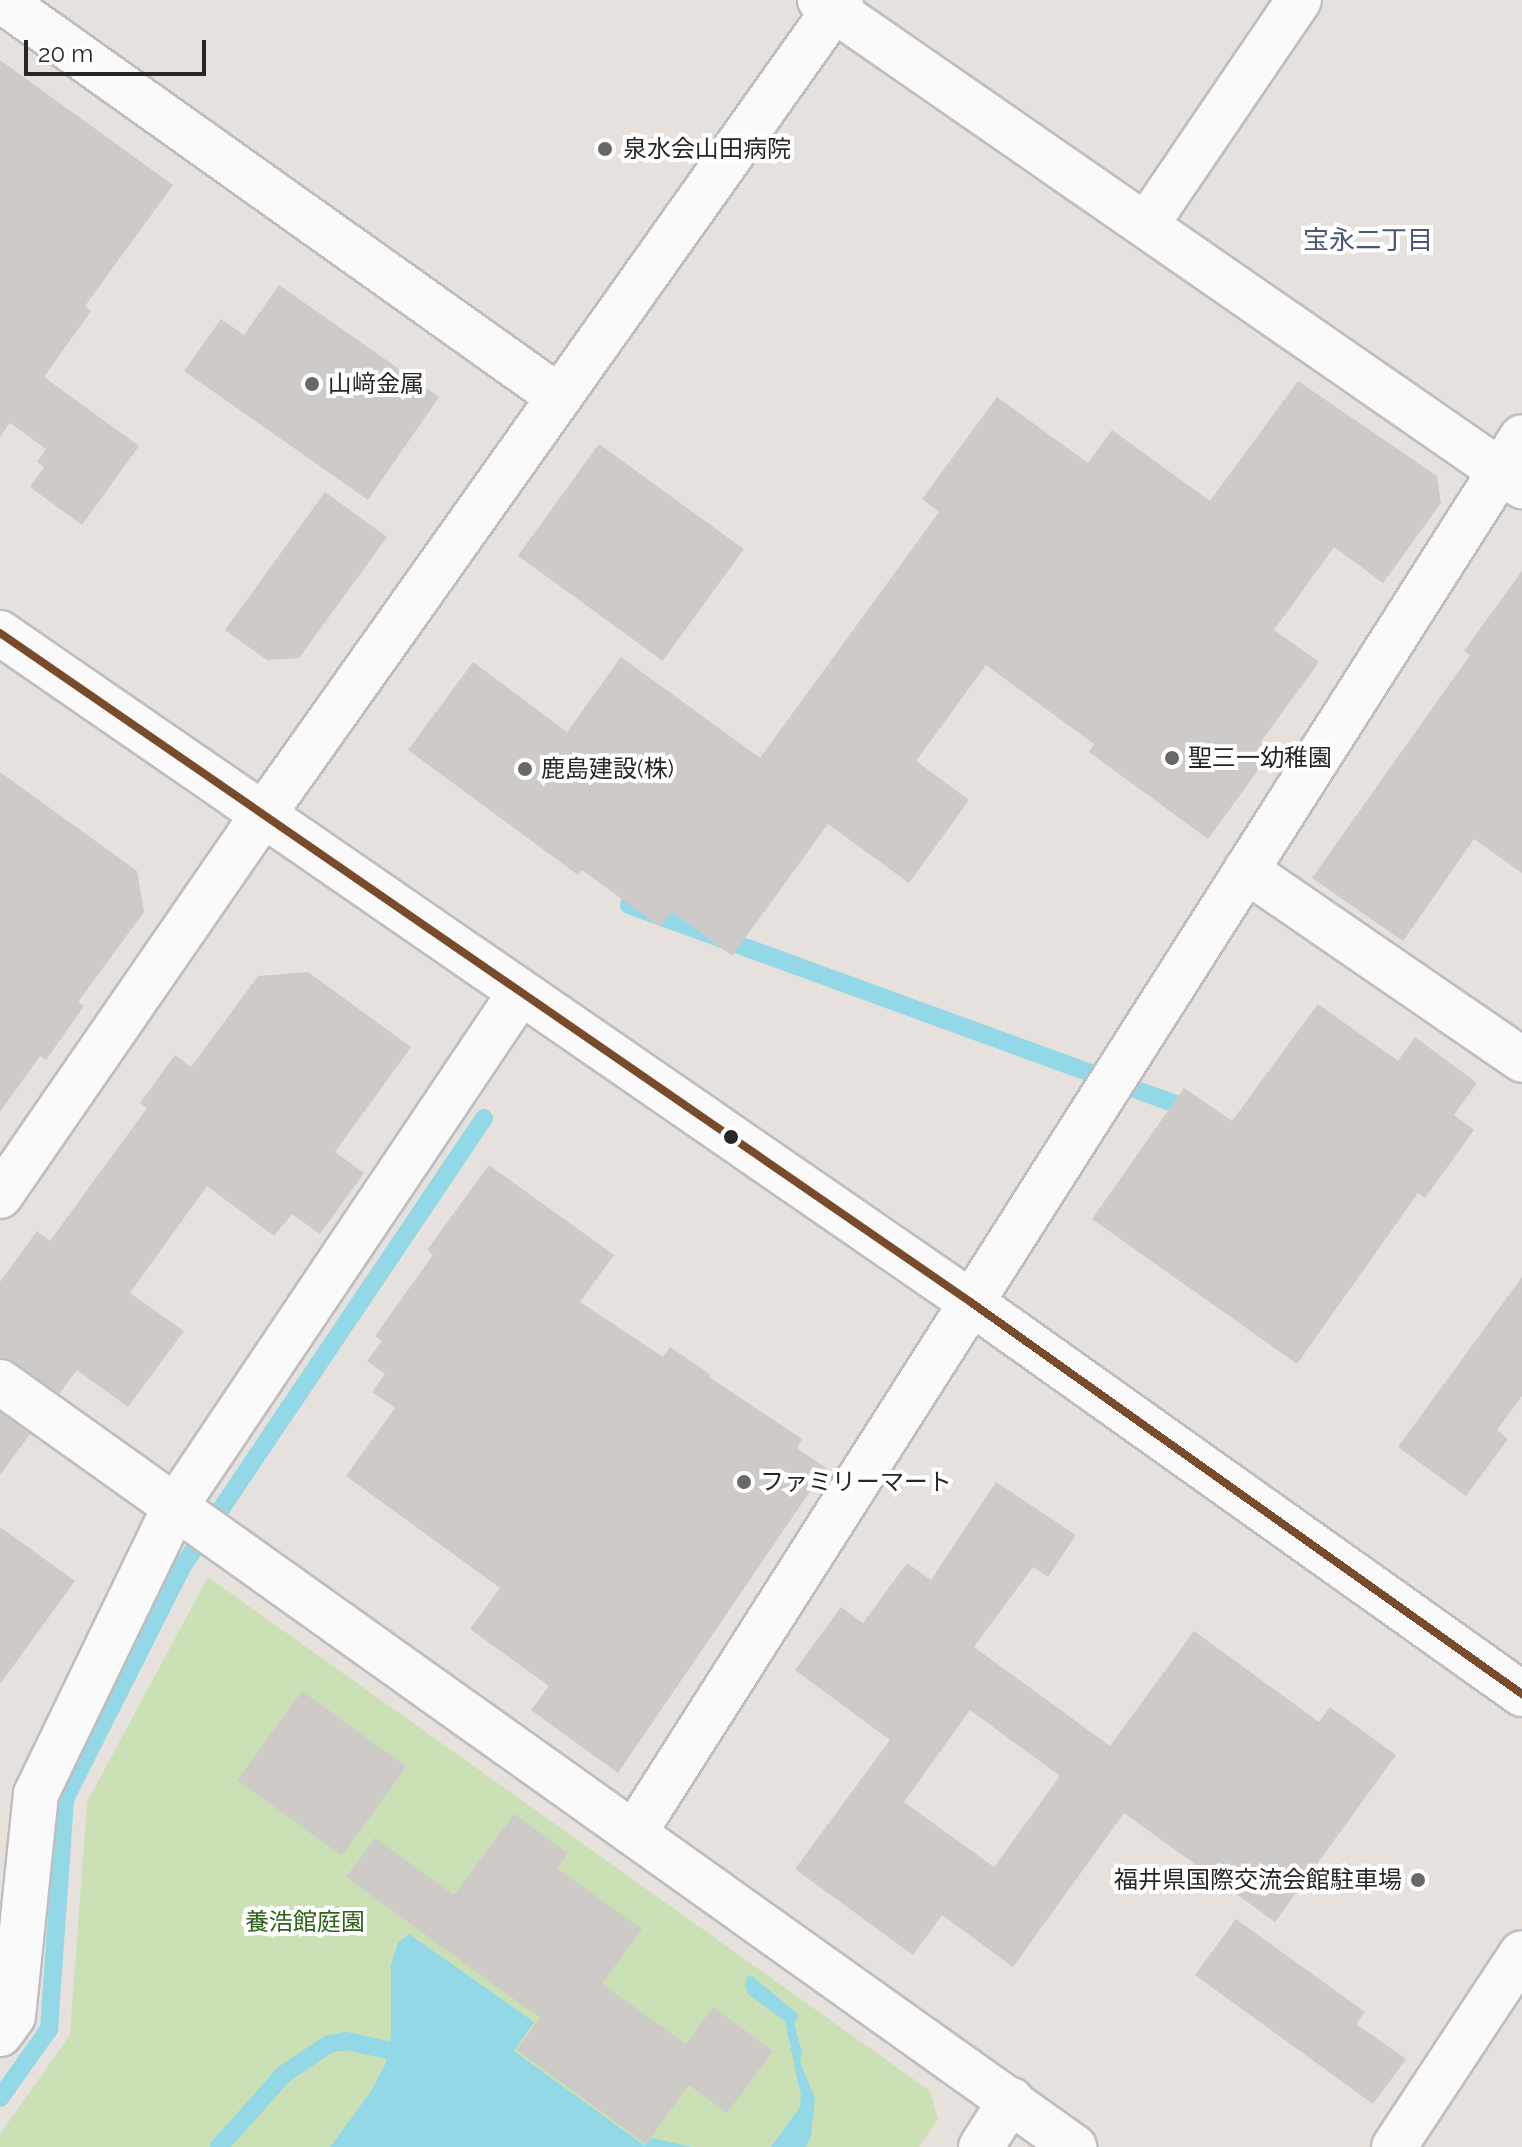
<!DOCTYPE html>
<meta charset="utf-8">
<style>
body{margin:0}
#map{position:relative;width:1522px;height:2147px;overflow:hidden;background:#e6e1dd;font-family:Raleway,"Noto Sans JP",sans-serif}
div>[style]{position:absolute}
.green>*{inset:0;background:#cce0b6}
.water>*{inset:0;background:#92d8e6}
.stream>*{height:18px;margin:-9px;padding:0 9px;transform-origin:9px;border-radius:9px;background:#92d8e6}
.building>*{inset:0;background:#cdcac7;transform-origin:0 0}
.roads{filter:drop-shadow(2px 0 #bfbebe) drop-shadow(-2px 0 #bfbebe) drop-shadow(0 2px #bfbebe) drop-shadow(0 -2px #bfbebe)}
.minor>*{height:44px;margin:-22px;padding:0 22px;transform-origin:22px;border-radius:22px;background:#fbfafa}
.secondary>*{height:44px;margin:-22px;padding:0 22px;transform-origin:22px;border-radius:22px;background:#fbfafa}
.bus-1>*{height:8px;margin:-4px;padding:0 4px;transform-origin:4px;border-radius:4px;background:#7a4b2a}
.dots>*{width:22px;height:22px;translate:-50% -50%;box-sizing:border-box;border:4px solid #fff;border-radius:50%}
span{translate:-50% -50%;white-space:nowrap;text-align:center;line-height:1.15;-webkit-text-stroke:8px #fff;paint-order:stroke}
.poi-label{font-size:24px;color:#272727}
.left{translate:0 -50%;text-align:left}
.right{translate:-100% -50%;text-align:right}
.park-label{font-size:24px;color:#30611b}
.neighbourhood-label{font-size:26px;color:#4a5676}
.scale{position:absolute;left:24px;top:40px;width:182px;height:36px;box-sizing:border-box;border:4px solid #272727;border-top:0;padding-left:10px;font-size:24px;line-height:28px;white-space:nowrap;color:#272727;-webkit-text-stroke:6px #fff;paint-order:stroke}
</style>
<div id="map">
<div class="green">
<div style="clip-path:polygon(208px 1577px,930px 2091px,938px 2119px,919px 2147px,0 2147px,0 2134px,70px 2035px,87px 1802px)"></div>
</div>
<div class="water">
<div style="clip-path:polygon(409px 1934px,534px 2022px,514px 2051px,645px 2146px,652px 2138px,692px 2147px,330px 2147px,370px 2093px,385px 2065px,391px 2035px,391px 1965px,398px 1943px)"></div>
<div style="clip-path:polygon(752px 1976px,799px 2015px,794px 2023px,802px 2052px,800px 2062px,815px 2098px,811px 2136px,806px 2147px,771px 2147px,800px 2107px,801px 2096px,785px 2021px,748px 1994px,745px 1985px,747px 1977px)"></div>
</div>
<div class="stream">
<div style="left:629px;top:905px;width:602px;rotate:20deg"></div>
<div style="left:0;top:2098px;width:85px;rotate:-54.6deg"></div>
<div style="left:49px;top:2029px;width:231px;rotate:-86deg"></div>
<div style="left:65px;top:1799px;width:260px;rotate:-63.2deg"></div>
<div style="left:182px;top:1567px;width:541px;rotate:-56.07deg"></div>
<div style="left:219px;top:2147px;width:98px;rotate:-48.3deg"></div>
<div style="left:284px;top:2074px;width:54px;rotate:-33.7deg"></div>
<div style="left:329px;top:2044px;width:17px;rotate:-10deg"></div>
<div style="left:346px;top:2041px;width:43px;rotate:12.1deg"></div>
</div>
<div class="building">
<div style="clip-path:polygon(0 60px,173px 185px,85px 306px,91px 311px,44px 377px,139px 446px,82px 525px,30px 487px,44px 467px,37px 462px,46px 449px,10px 423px,0 437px)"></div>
<div style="clip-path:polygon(279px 285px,439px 397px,368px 500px,184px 371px,221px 319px,244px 335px)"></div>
<div style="clip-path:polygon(1298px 381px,1437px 476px,1441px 503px,1383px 583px,1334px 547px,1274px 630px,1319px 662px,1260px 743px,1272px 751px,1208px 839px,1089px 752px,1094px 744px,986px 665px,916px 761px,969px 800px,909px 883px,828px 824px,732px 956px,672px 912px,660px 927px,582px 870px,578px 875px,408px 750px,473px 662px,567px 732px,621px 657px,760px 758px,939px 512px,922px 499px,997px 397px,1088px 463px,1112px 430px,1210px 501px)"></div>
<div style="left:599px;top:444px;width:179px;height:138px;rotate:36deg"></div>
<div style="clip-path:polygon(325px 492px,387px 537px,299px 658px,267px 660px,225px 630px)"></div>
<div style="clip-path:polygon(1522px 571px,1522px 873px,1474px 839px,1403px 941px,1312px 878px,1470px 655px,1464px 651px)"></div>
<div style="clip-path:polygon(0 772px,137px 871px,144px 912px,78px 1002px,84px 1006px,46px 1060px,40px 1056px,0 1112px)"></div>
<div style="clip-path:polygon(308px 972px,411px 1047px,335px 1152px,364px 1173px,320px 1234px,292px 1214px,274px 1236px,207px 1186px,130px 1293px,184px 1331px,128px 1407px,77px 1370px,59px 1394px,14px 1362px,0 1357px,0 1282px,37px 1231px,50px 1241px,147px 1108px,140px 1103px,175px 1055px,191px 1067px,258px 976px)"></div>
<div style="clip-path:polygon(1318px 1004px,1398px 1061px,1415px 1037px,1477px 1083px,1454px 1115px,1474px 1130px,1425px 1198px,1418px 1193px,1297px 1364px,1092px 1219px,1184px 1088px,1232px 1121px)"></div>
<div style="clip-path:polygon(489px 1165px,614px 1255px,580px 1302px,663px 1357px,670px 1347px,711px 1375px,709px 1377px,802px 1439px,797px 1448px,826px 1468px,618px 1773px,531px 1710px,549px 1686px,470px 1629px,500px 1588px,346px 1476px,395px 1408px,372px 1392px,385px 1374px,367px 1361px,382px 1341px,375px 1336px,433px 1255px,427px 1250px)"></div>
<div style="clip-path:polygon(1522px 1277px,1522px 1396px,1497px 1430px,1508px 1439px,1466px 1496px,1398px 1447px)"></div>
<div style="clip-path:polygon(0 1413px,30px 1434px,0 1475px)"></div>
<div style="clip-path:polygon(evenodd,996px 1482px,1076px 1535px,1048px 1577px,1033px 1567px,974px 1647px,1110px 1746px,1194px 1631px,1319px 1722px,1330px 1707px,1396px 1755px,1275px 1922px,1124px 1813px,1013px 1967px,942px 1915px,913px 1955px,795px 1869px,890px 1740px,795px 1670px,841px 1607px,863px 1623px,907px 1563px,931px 1580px,996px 1482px,970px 1710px,1060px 1776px,994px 1867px,904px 1802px,970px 1710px)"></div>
<div style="clip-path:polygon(0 1527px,75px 1581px,0 1684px)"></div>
<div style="left:302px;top:1691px;width:129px;height:110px;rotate:36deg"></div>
<div style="clip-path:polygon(514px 1814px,568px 1853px,557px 1868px,642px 1929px,602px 1984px,686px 2044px,713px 2007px,773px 2051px,727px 2113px,689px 2085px,646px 2144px,517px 2050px,540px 2018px,346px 1877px,375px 1838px,454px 1895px)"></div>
<div style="clip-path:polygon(1236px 1919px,1365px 2012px,1356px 2024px,1406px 2059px,1373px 2104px,1195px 1975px)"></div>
</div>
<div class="roads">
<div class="minor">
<div style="left:1px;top:0;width:685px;rotate:35.43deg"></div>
<div style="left:820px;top:0;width:854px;rotate:34.7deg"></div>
<div style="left:1146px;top:225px;width:272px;rotate:-55.8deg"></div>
<div style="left:1246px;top:870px;width:335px;rotate:34.5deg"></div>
<div style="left:0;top:1196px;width:463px;rotate:-55.4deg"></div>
<div style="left:263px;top:815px;width:999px;rotate:-54.66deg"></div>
<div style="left:0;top:1382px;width:1319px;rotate:35.46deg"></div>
<div style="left:634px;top:1833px;width:1654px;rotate:-57.54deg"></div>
<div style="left:0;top:2034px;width:22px;rotate:-54deg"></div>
<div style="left:13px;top:2016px;width:223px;rotate:-84.1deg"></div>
<div style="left:36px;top:1794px;width:319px;rotate:-64.2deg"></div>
<div style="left:175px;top:1507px;width:619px;rotate:-56.13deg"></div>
<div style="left:981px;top:2147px;width:56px;rotate:-57.4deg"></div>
<div style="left:1394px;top:2147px;width:232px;rotate:-56.6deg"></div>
</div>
<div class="secondary">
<div style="left:0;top:633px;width:1181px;rotate:34.58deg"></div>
<div style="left:972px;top:1303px;width:675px;rotate:35.41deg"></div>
</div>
</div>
<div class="bus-1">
<div style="left:0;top:633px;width:1181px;rotate:34.58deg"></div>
<div style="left:972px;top:1303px;width:675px;rotate:35.41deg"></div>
</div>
<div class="dots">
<div style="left:605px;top:149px;background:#6a6867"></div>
<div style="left:312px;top:384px;background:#6a6867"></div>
<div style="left:1172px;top:758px;background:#6a6867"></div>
<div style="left:525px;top:769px;background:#6a6867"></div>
<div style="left:731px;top:1137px;background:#272727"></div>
<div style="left:744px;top:1482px;background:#6a6867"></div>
<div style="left:1418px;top:1880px;background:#6a6867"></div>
</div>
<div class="poi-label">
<span class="left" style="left:623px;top:149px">泉水会山田病院</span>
<span class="left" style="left:328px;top:384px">山﨑金属</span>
<span class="left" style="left:1188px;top:758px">聖三一幼稚園</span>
<span class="left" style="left:541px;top:769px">鹿島建設(株)</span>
<span class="left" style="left:760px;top:1482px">ファミリーマート</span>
<span class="right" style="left:1402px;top:1880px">福井県国際交流会館駐車場</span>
</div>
<div class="park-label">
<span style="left:305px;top:1922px">養浩館庭園</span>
</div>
<div class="neighbourhood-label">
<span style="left:1368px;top:241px">宝永二丁目</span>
</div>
<div class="scale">20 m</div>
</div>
